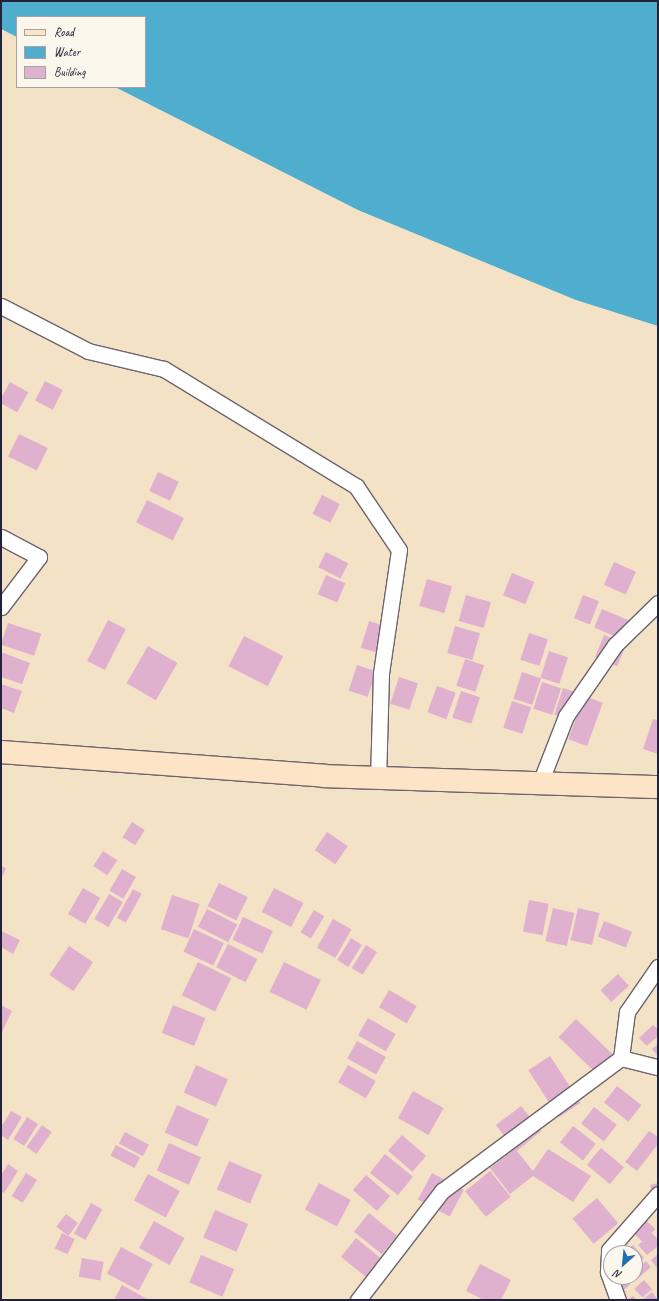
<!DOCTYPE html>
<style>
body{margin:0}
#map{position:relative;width:659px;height:1301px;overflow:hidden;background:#f4e2c7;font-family:Caveat,sans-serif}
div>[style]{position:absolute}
.water>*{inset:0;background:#4fadcd}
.building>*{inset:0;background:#e0b0cf;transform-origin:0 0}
.roads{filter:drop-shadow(1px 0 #6c656c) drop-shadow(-1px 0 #6c656c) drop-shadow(0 1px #6c656c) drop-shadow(0 -1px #6c656c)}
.street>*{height:15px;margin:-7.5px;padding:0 7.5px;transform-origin:7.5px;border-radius:7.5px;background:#fff}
.secondary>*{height:22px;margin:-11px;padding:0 11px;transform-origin:11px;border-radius:11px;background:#fee4c6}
span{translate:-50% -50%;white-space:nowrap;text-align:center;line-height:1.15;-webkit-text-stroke:3px #fbf7ec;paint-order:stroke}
.frame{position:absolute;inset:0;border:2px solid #22223b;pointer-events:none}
.legend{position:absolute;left:16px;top:16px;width:130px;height:72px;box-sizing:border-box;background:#fbf7ec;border:1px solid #a4a2a5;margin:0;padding:5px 7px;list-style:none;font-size:12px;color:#22223b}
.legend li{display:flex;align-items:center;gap:8px;height:20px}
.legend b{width:20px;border:1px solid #a4a2a5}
.north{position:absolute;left:603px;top:1245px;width:40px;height:40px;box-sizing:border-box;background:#fbf7ec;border:1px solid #a4a2a5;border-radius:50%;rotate:207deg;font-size:11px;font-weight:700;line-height:16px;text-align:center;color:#22223b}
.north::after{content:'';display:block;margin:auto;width:14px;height:18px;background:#1f6fb2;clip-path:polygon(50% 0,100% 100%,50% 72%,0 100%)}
</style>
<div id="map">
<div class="water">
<div style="clip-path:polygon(1px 1px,658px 1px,658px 326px,576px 300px,358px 210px,115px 87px,145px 87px,145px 17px,17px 17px,17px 37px,1px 29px)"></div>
</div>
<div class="building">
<div style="left:45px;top:381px;width:20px;height:22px;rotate:27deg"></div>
<div style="left:10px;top:382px;width:21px;height:23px;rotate:29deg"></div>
<div style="left:19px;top:434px;width:32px;height:25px;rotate:26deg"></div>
<div style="left:158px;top:472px;width:23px;height:21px;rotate:25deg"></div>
<div style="left:322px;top:495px;width:20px;height:21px;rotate:27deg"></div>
<div style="left:147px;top:500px;width:41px;height:25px;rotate:26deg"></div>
<div style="left:326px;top:552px;width:25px;height:17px;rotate:27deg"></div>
<div style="left:614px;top:562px;width:24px;height:25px;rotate:24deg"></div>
<div style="left:512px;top:573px;width:24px;height:24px;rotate:22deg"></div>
<div style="left:326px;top:575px;width:21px;height:21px;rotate:23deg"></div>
<div style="left:427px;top:579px;width:26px;height:28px;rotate:16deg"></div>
<div style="left:466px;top:595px;width:26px;height:27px;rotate:16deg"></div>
<div style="left:583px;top:595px;width:17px;height:25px;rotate:21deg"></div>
<div style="left:602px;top:609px;width:34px;height:20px;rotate:23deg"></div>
<div style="left:108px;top:620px;width:20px;height:46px;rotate:27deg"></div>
<div style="left:369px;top:621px;width:21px;height:28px;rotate:17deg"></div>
<div style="left:8px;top:623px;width:35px;height:23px;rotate:18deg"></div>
<div style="left:455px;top:626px;width:26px;height:28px;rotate:16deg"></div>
<div style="left:529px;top:633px;width:20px;height:28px;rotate:18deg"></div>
<div style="left:604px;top:635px;width:24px;height:24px;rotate:22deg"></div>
<div style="left:244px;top:636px;width:44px;height:34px;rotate:27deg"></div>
<div style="left:148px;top:646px;width:34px;height:43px;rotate:30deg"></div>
<div style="left:549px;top:651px;width:20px;height:28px;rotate:18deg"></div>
<div style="clip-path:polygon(1px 652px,30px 663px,22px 684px,1px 677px)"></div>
<div style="left:465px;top:659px;width:20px;height:28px;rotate:18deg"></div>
<div style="left:357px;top:665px;width:20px;height:27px;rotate:18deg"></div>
<div style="left:522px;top:672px;width:20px;height:28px;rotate:18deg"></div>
<div style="left:399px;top:677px;width:20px;height:28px;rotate:18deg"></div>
<div style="left:542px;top:682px;width:20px;height:28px;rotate:18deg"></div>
<div style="clip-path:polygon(1px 684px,22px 691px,14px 713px,1px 708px)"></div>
<div style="left:437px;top:686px;width:20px;height:28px;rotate:20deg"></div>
<div style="left:563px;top:688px;width:20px;height:28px;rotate:18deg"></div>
<div style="left:461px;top:691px;width:20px;height:28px;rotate:18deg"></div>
<div style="left:584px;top:696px;width:20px;height:46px;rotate:20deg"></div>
<div style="left:512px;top:701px;width:20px;height:28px;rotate:18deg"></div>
<div style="clip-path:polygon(653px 719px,658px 720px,658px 754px,643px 749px)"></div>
<div style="left:132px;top:822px;width:15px;height:18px;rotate:32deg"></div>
<div style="left:327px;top:832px;width:25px;height:22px;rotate:34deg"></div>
<div style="left:103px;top:851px;width:17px;height:18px;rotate:33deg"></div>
<div style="clip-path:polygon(1px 866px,6px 868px,1px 880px)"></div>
<div style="left:122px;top:869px;width:16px;height:25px;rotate:30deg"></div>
<div style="left:219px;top:883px;width:32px;height:26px;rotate:26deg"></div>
<div style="left:83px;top:888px;width:20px;height:30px;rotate:30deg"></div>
<div style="left:274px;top:888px;width:33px;height:27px;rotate:27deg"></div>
<div style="left:133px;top:889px;width:10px;height:33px;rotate:29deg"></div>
<div style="left:109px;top:894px;width:16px;height:29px;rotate:30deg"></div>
<div style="left:172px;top:895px;width:29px;height:36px;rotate:18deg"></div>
<div style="left:529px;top:900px;width:20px;height:32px;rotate:11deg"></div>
<div style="left:553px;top:908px;width:22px;height:34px;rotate:13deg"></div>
<div style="left:578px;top:908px;width:22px;height:33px;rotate:13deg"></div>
<div style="left:207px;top:909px;width:34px;height:20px;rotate:27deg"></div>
<div style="left:314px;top:910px;width:12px;height:26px;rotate:31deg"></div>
<div style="left:243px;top:917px;width:33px;height:25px;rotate:25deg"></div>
<div style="left:333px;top:919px;width:21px;height:33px;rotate:29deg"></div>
<div style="left:604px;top:921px;width:30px;height:17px;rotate:21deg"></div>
<div style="left:194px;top:929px;width:33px;height:25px;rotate:25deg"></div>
<div style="clip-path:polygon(1px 931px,20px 940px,13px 954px,1px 947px)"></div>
<div style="left:351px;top:938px;width:13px;height:26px;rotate:32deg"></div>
<div style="left:228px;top:944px;width:33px;height:26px;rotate:27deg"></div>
<div style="left:366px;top:945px;width:13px;height:27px;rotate:32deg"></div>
<div style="left:69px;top:946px;width:29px;height:35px;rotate:34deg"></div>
<div style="left:198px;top:962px;width:37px;height:37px;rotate:26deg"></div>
<div style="left:284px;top:962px;width:41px;height:33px;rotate:26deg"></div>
<div style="left:618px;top:974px;width:16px;height:24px;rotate:47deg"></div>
<div style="left:389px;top:990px;width:32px;height:20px;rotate:30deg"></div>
<div style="clip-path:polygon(1px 1005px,12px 1011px,1px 1034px)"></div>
<div style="left:173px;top:1005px;width:35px;height:30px;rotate:22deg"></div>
<div style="left:368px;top:1018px;width:32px;height:20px;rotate:30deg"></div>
<div style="left:576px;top:1019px;width:57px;height:25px;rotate:44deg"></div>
<div style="clip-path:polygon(653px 1025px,658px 1029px,658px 1036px,647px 1046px,639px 1038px)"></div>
<div style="left:357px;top:1041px;width:33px;height:20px;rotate:29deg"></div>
<div style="clip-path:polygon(658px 1044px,658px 1056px,652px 1049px)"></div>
<div style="left:550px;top:1056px;width:56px;height:26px;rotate:57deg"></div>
<div style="left:196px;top:1065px;width:35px;height:30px;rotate:24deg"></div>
<div style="left:348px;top:1065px;width:32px;height:20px;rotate:30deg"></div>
<div style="left:617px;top:1086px;width:31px;height:21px;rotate:38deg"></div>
<div style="left:413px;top:1091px;width:35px;height:31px;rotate:29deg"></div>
<div style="left:177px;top:1105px;width:35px;height:30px;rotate:24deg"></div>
<div style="clip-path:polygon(521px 1106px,541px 1131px,517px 1151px,533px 1171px,548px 1149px,591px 1176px,573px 1202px,533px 1176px,510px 1194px,490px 1168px,514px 1149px,496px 1125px)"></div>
<div style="left:594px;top:1107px;width:29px;height:21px;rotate:38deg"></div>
<div style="clip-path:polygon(11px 1111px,22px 1117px,8px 1140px,1px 1135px,1px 1127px)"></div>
<div style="left:27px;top:1117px;width:13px;height:26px;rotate:32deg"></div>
<div style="left:42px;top:1125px;width:12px;height:27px;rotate:35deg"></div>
<div style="left:573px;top:1126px;width:29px;height:21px;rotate:38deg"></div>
<div style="clip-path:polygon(649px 1131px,658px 1137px,658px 1144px,637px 1171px,625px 1162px)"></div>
<div style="left:125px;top:1132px;width:27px;height:13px;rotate:28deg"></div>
<div style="left:402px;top:1135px;width:32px;height:21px;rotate:41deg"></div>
<div style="left:169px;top:1143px;width:35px;height:30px;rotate:24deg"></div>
<div style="left:116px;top:1145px;width:27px;height:12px;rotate:27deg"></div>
<div style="left:601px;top:1148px;width:30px;height:22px;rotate:40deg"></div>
<div style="left:385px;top:1154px;width:36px;height:24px;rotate:39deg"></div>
<div style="left:229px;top:1161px;width:36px;height:31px;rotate:23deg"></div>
<div style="clip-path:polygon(8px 1164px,18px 1171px,4px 1193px,1px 1191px,1px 1175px)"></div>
<div style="left:490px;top:1171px;width:33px;height:32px;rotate:51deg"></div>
<div style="left:26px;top:1173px;width:13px;height:27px;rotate:32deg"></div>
<div style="left:432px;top:1173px;width:36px;height:30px;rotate:28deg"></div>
<div style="left:148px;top:1174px;width:36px;height:30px;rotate:28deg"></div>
<div style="left:366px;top:1175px;width:32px;height:20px;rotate:41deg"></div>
<div style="left:319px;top:1183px;width:36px;height:30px;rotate:28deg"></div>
<div style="clip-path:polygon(658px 1183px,658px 1209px,656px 1210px,650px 1185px)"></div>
<div style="left:597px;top:1198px;width:33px;height:32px;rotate:50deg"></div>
<div style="left:91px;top:1203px;width:13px;height:35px;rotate:29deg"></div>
<div style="left:215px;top:1210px;width:36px;height:30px;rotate:23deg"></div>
<div style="left:369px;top:1213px;width:36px;height:24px;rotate:39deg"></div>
<div style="left:66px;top:1214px;width:15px;height:16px;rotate:37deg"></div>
<div style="left:644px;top:1218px;width:16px;height:18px;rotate:45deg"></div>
<div style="left:154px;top:1221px;width:35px;height:31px;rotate:29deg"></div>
<div style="left:62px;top:1233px;width:14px;height:17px;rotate:25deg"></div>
<div style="clip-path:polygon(652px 1233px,658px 1240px,658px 1246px,647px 1255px,638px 1245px)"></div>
<div style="left:356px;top:1238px;width:36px;height:24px;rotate:39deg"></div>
<div style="clip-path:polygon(633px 1245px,644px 1258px,635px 1266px,635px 1253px,624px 1253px)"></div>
<div style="left:121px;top:1247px;width:36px;height:30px;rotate:28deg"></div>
<div style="clip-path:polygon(658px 1254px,658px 1269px,651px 1260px)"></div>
<div style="left:201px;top:1255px;width:36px;height:30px;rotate:23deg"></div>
<div style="left:82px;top:1258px;width:22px;height:19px;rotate:10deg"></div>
<div style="clip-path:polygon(646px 1261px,651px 1267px,636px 1280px,635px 1271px)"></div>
<div style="clip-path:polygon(480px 1264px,511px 1280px,501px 1300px,484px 1300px,466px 1291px)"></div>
<div style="left:624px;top:1278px;width:9px;height:11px;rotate:49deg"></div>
<div style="left:644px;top:1280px;width:12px;height:13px;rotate:48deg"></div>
<div style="clip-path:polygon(122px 1285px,149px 1300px,114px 1300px)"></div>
<div style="clip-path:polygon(652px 1292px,658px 1300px,642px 1300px)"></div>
<div style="clip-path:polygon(633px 1296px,637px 1300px,627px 1300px)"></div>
</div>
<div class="roads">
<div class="street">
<div style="left:1px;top:306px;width:98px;rotate:27.3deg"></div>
<div style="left:88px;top:351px;width:78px;rotate:13.3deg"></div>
<div style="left:164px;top:369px;width:225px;rotate:31.4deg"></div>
<div style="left:356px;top:486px;width:77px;rotate:56.1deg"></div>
<div style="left:399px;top:550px;width:124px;rotate:98.3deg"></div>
<div style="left:381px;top:673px;width:105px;rotate:91.6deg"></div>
<div style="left:1px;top:537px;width:43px;rotate:27.8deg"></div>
<div style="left:39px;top:557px;width:63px;rotate:127.2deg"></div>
<div style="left:540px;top:783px;width:72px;rotate:-68.8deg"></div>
<div style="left:566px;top:716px;width:86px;rotate:-55.4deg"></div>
<div style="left:615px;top:645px;width:60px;rotate:-44.3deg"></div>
<div style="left:658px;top:967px;width:55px;rotate:124.6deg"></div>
<div style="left:627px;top:1012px;width:46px;rotate:97.4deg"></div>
<div style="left:621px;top:1058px;width:38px;rotate:14deg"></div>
<div style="left:358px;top:1300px;width:138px;rotate:-52.4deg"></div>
<div style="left:442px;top:1191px;width:223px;rotate:-36.6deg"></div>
<div style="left:618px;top:1300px;width:30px;rotate:-110deg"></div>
<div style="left:608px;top:1272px;width:22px;rotate:-87deg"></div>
<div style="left:609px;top:1250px;width:74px;rotate:-48.8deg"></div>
</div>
<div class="secondary">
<div style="left:1px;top:752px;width:324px;rotate:4.2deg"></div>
<div style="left:324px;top:776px;width:334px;rotate:1.9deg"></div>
</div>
</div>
<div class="frame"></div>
<ul class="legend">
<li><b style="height:5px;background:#fee4c6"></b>Road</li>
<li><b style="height:11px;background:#4fadcd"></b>Water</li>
<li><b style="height:11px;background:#e0b0cf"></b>Building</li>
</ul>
<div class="north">N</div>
</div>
